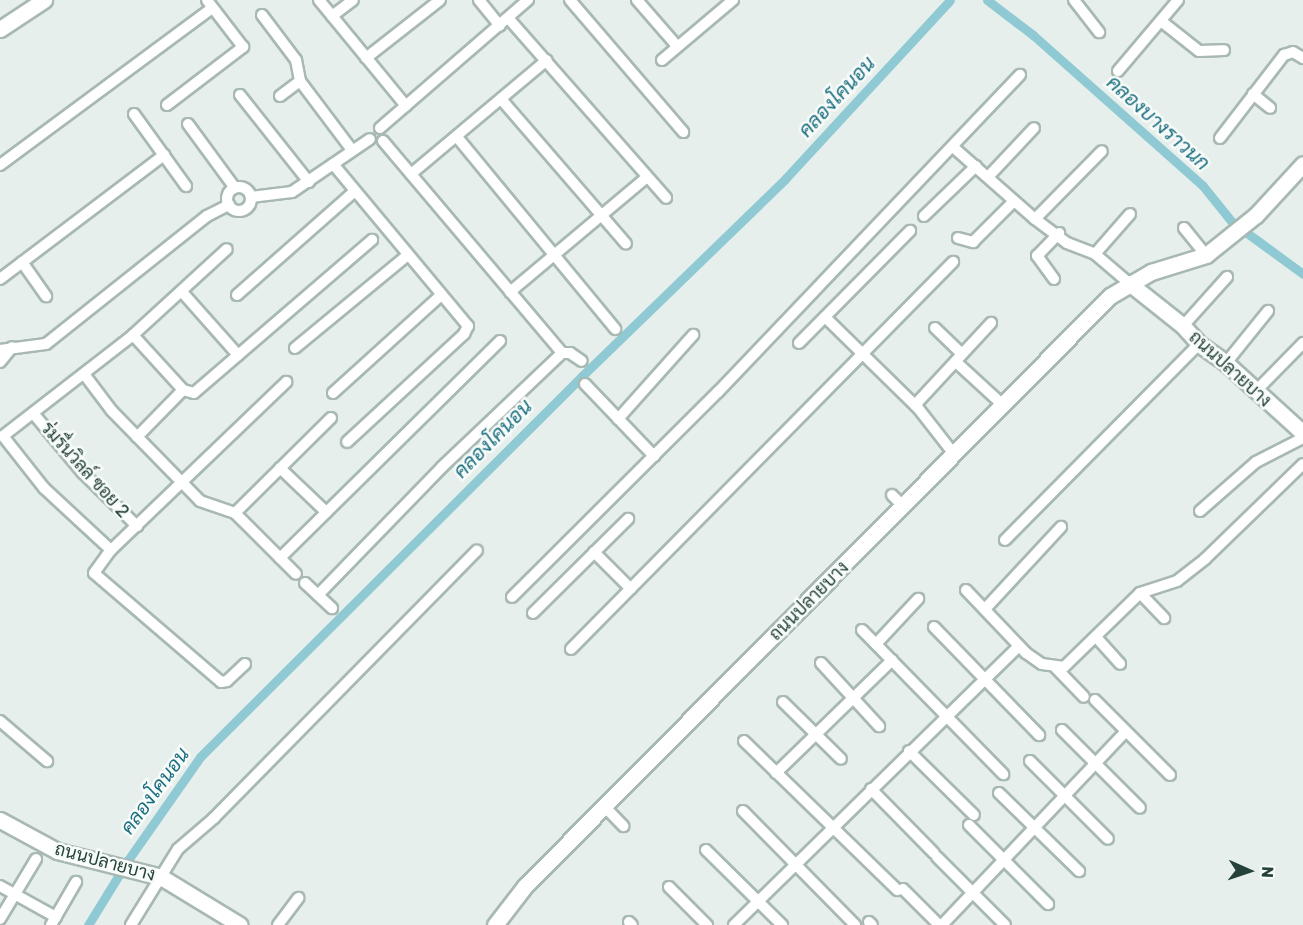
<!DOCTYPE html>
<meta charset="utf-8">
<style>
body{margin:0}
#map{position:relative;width:1303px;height:925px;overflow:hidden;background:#e6efeb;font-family:Rubik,Sarabun,sans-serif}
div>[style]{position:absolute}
.canal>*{height:9px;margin:-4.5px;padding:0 4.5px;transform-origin:4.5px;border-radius:4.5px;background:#8ec9d4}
.roads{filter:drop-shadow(2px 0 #a8b8b2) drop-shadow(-2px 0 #a8b8b2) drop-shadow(0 2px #a8b8b2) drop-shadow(0 -2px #a8b8b2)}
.street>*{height:10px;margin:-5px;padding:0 5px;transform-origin:5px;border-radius:5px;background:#fff}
.street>.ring{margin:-5px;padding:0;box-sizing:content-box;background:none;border:10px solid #fff;border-radius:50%}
.secondary>*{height:15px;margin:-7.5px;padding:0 7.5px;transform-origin:7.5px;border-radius:7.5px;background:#fff}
span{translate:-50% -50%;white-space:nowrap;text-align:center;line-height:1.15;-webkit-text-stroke:5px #f7fbf9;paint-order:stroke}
.street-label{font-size:18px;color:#24423a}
.water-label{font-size:20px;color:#1c6f80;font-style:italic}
.north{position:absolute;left:1219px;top:841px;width:60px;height:60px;-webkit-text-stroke:4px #f7fbf9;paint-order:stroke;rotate:93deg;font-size:16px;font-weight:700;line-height:24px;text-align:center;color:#24423a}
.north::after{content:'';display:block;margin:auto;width:21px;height:27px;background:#24423a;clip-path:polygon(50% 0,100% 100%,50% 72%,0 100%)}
</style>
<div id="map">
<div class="canal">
<div style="left:987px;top:0;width:58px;rotate:37.3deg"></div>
<div style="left:1033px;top:35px;width:227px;rotate:41.6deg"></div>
<div style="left:1203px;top:186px;width:46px;rotate:51.1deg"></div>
<div style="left:1232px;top:222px;width:88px;rotate:36.2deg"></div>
<div style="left:88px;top:925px;width:76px;rotate:-58.4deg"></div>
<div style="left:128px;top:860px;width:126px;rotate:-55deg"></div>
<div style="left:200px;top:757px;width:540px;rotate:-44.92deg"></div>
<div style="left:582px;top:376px;width:283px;rotate:-44.1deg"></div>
<div style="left:785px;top:179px;width:243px;rotate:-47.3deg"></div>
</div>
<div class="roads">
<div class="street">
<div style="left:319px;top:0;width:137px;rotate:50.6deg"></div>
<div style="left:479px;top:0;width:33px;rotate:51deg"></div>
<div style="left:570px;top:0;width:174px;rotate:49.4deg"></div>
<div style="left:637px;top:0;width:61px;rotate:49deg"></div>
<div style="left:1074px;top:0;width:41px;rotate:52deg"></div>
<div style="left:262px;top:15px;width:56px;rotate:52.9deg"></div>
<div style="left:296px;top:60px;width:21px;rotate:79deg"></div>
<div style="left:300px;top:81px;width:86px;rotate:53deg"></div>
<div style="left:332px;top:16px;width:26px;rotate:-37deg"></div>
<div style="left:509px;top:19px;width:238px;rotate:48.7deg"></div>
<div style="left:1161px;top:21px;width:48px;rotate:38.3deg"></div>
<div style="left:1199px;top:51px;width:25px;rotate:-2deg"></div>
<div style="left:366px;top:58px;width:94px;rotate:-38.1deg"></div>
<div style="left:662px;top:60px;width:93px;rotate:-40.2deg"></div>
<div style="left:1118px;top:71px;width:93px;rotate:-49.8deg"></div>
<div style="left:1253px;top:94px;width:22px;rotate:39deg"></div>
<div style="left:240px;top:95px;width:111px;rotate:51.6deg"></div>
<div style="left:280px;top:96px;width:25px;rotate:-37deg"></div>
<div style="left:501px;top:99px;width:191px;rotate:49.2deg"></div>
<div style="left:167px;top:105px;width:96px;rotate:-37.3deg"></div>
<div style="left:243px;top:47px;width:59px;rotate:-127.5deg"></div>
<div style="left:134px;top:114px;width:89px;rotate:54.2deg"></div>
<div style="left:188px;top:124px;width:79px;rotate:53.7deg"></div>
<div style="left:380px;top:128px;width:196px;rotate:-40.9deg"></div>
<div style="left:457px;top:137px;width:249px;rotate:50.5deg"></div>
<div style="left:1220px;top:138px;width:105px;rotate:-52.4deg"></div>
<div style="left:1284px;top:55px;width:9px;rotate:-18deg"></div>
<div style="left:1293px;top:52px;width:12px;rotate:31deg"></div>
<div style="left:383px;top:141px;width:277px;rotate:49.8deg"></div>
<div style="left:953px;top:147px;width:109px;rotate:41.3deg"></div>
<div style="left:1035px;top:219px;width:40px;rotate:37deg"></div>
<div style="left:1067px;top:243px;width:30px;rotate:21deg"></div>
<div style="left:1095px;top:254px;width:45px;rotate:40.5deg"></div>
<div style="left:333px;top:164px;width:211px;rotate:50.2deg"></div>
<div style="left:468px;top:326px;width:9px;rotate:117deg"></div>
<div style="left:464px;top:334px;width:159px;rotate:137.3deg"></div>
<div style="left:0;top:165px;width:264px;rotate:-36.5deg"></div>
<div style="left:411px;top:174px;width:177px;rotate:-40deg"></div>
<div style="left:988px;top:177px;width:67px;rotate:-46.8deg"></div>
<div class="ring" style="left:227px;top:187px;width:14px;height:14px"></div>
<div style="left:251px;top:197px;width:41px;rotate:-7deg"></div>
<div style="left:292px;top:192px;width:94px;rotate:-34.2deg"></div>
<div style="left:924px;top:216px;width:72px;rotate:-43.9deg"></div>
<div style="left:1035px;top:219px;width:95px;rotate:-45.4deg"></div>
<div style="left:1184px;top:228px;width:35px;rotate:51deg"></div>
<div style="left:958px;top:238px;width:16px;rotate:15deg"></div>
<div style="left:973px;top:242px;width:58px;rotate:-45deg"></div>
<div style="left:1095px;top:254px;width:53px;rotate:-48.8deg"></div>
<div style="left:22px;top:262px;width:42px;rotate:54.8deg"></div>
<div style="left:0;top:279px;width:206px;rotate:-37.1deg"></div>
<div style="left:1054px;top:279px;width:29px;rotate:-126deg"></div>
<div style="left:1037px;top:256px;width:32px;rotate:-46deg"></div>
<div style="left:510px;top:292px;width:177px;rotate:-40deg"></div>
<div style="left:183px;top:293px;width:83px;rotate:48.4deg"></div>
<div style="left:237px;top:295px;width:156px;rotate:-41.4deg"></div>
<div style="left:825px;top:317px;width:130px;rotate:44.4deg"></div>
<div style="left:918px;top:408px;width:58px;rotate:52deg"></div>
<div style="left:1183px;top:326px;width:66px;rotate:-48.1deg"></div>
<div style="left:935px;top:328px;width:37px;rotate:44deg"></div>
<div style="left:133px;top:335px;width:74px;rotate:47.7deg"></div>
<div style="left:183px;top:390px;width:11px;rotate:15deg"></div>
<div style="left:194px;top:393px;width:235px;rotate:-40.7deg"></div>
<div style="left:799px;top:343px;width:158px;rotate:-45.3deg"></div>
<div style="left:295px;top:348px;width:146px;rotate:-39.5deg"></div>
<div style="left:0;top:350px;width:46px;rotate:-7.4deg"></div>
<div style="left:46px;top:344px;width:206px;rotate:-38.5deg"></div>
<div style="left:207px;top:216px;width:25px;rotate:-27deg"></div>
<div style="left:0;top:362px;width:19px;rotate:-51deg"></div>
<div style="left:956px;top:362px;width:64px;rotate:42.5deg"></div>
<div style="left:1226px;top:363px;width:67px;rotate:-51.1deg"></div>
<div style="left:84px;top:374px;width:46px;rotate:52.9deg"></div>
<div style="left:112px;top:411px;width:126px;rotate:45.6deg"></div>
<div style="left:200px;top:501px;width:37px;rotate:19deg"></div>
<div style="left:235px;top:513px;width:86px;rotate:45deg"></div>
<div style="left:585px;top:384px;width:100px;rotate:46.2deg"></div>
<div style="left:1255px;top:392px;width:69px;rotate:-45.6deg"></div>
<div style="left:333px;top:393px;width:146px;rotate:-42.2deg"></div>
<div style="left:915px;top:405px;width:112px;rotate:-47.2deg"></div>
<div style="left:33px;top:413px;width:78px;rotate:50.2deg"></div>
<div style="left:83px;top:473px;width:76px;rotate:44.5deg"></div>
<div style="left:618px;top:419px;width:113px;rotate:-48.2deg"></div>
<div style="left:3px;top:436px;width:165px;rotate:-37.8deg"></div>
<div style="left:133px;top:335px;width:127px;rotate:-42.5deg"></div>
<div style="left:3px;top:436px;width:66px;rotate:51.7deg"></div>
<div style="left:44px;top:488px;width:91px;rotate:42.8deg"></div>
<div style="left:137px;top:437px;width:66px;rotate:-45.6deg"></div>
<div style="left:280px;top:468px;width:64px;rotate:43.7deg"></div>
<div style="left:892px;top:495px;width:16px;rotate:45deg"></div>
<div style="left:1200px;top:511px;width:74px;rotate:-41.2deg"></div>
<div style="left:1256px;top:462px;width:53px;rotate:-27.1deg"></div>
<div style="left:235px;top:513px;width:135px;rotate:-44.7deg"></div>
<div style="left:1005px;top:540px;width:276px;rotate:-45.3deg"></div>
<div style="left:594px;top:552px;width:52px;rotate:45deg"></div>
<div style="left:280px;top:558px;width:309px;rotate:-44.6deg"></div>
<div style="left:305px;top:583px;width:37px;rotate:43deg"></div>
<div style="left:966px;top:590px;width:87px;rotate:46.4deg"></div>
<div style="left:1026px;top:653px;width:19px;rotate:35deg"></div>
<div style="left:1042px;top:664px;width:22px;rotate:8deg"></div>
<div style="left:1064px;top:667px;width:106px;rotate:-44.2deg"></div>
<div style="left:1140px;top:593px;width:39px;rotate:-18deg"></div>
<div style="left:1177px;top:581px;width:36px;rotate:-38deg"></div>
<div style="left:1205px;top:559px;width:136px;rotate:-44.1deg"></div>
<div style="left:1140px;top:593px;width:35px;rotate:46deg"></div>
<div style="left:318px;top:595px;width:178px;rotate:-45.9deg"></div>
<div style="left:442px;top:467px;width:166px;rotate:-43.5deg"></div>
<div style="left:562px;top:353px;width:8px"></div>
<div style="left:570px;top:353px;width:14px;rotate:34deg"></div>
<div style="left:512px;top:597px;width:291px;rotate:-44.9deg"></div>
<div style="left:718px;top:392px;width:438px;rotate:-46.4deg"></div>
<div style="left:985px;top:609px;width:112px;rotate:-47.2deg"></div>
<div style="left:533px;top:613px;width:134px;rotate:-44.7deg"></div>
<div style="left:934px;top:627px;width:151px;rotate:45.8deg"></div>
<div style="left:862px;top:630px;width:202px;rotate:45.6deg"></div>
<div style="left:1096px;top:637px;width:36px;rotate:48deg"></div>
<div style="left:876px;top:644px;width:62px;rotate:-47deg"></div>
<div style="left:571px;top:649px;width:544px;rotate:-45.37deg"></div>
<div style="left:821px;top:663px;width:86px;rotate:47.4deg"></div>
<div style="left:245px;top:664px;width:25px;rotate:137deg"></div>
<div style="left:227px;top:681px;width:6px;rotate:171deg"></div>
<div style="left:221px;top:682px;width:167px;rotate:-139.4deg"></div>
<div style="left:94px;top:573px;width:29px;rotate:-54deg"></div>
<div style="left:111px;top:550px;width:243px;rotate:-43.8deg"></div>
<div style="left:1056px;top:668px;width:40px;rotate:46deg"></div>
<div style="left:1095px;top:700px;width:106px;rotate:45deg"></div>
<div style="left:783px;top:702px;width:81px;rotate:44.5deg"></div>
<div style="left:0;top:721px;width:62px;rotate:40.4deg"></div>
<div style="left:1062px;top:730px;width:110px;rotate:45deg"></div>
<div style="left:744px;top:741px;width:214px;rotate:44.2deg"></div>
<div style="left:909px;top:751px;width:91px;rotate:44.6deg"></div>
<div style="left:1030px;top:761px;width:110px;rotate:45deg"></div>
<div style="left:776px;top:773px;width:162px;rotate:-44.2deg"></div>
<div style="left:871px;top:789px;width:90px;rotate:45.5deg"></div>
<div style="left:999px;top:793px;width:112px;rotate:44.3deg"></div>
<div style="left:604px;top:806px;width:28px;rotate:46deg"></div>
<div style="left:743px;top:811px;width:160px;rotate:45.5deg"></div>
<div style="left:969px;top:825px;width:112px;rotate:45deg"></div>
<div style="left:706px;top:850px;width:107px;rotate:44.6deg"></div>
<div style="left:937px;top:857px;width:96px;rotate:45deg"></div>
<div style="left:0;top:886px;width:64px;rotate:29deg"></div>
<div style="left:669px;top:887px;width:54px;rotate:45deg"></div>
<div style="left:903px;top:889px;width:51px;rotate:45deg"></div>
<div style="left:0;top:919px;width:70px;rotate:-59deg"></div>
<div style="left:629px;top:922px;width:4px;rotate:45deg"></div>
<div style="left:869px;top:922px;width:4px;rotate:45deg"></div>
<div style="left:51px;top:925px;width:50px;rotate:-59.8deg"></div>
<div style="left:131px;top:925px;width:89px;rotate:-58.3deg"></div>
<div style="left:178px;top:849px;width:48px;rotate:-40.7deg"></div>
<div style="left:214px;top:818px;width:375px;rotate:-45.5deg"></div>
<div style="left:278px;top:925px;width:34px;rotate:-53deg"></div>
<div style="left:734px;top:925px;width:399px;rotate:-44.4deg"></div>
<div style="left:942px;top:925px;width:267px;rotate:-46.5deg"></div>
</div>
<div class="secondary">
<div style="left:0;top:29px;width:53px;rotate:-33.4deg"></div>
<div style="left:1129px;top:283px;width:69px;rotate:38.5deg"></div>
<div style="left:1183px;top:326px;width:24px;rotate:48deg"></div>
<div style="left:1199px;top:344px;width:33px;rotate:35deg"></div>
<div style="left:1226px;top:363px;width:104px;rotate:42.3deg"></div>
<div style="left:0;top:820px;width:65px;rotate:28.5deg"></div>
<div style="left:57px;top:851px;width:107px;rotate:14deg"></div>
<div style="left:161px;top:877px;width:92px;rotate:31.3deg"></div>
<div style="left:495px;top:925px;width:49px;rotate:-52.4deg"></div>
<div style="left:525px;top:886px;width:831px;rotate:-45.24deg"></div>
<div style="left:1110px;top:296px;width:48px;rotate:-30.3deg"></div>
<div style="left:1151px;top:272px;width:58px;rotate:-17.2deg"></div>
<div style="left:1206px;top:255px;width:64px;rotate:-38.7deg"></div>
<div style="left:1256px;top:215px;width:69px;rotate:-47.3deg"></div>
</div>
</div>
<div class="street-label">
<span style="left:1230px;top:369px;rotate:42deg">ถนนปลายบาง</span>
<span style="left:85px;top:470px;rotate:48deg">ร่มรื่นวิลล์ ซอย 2</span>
<span style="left:809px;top:601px;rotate:-45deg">ถนนปลายบาง</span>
<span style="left:105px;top:862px;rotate:15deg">ถนนปลายบาง</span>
</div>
<div class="water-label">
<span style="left:837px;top:97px;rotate:-47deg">คลองโคนอน</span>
<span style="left:1158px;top:123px;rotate:42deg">คลองบางราวนก</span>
<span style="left:493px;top:439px;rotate:-45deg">คลองโคนอน</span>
<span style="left:155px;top:791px;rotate:-54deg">คลองโคนอน</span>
</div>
<div class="north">N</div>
</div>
